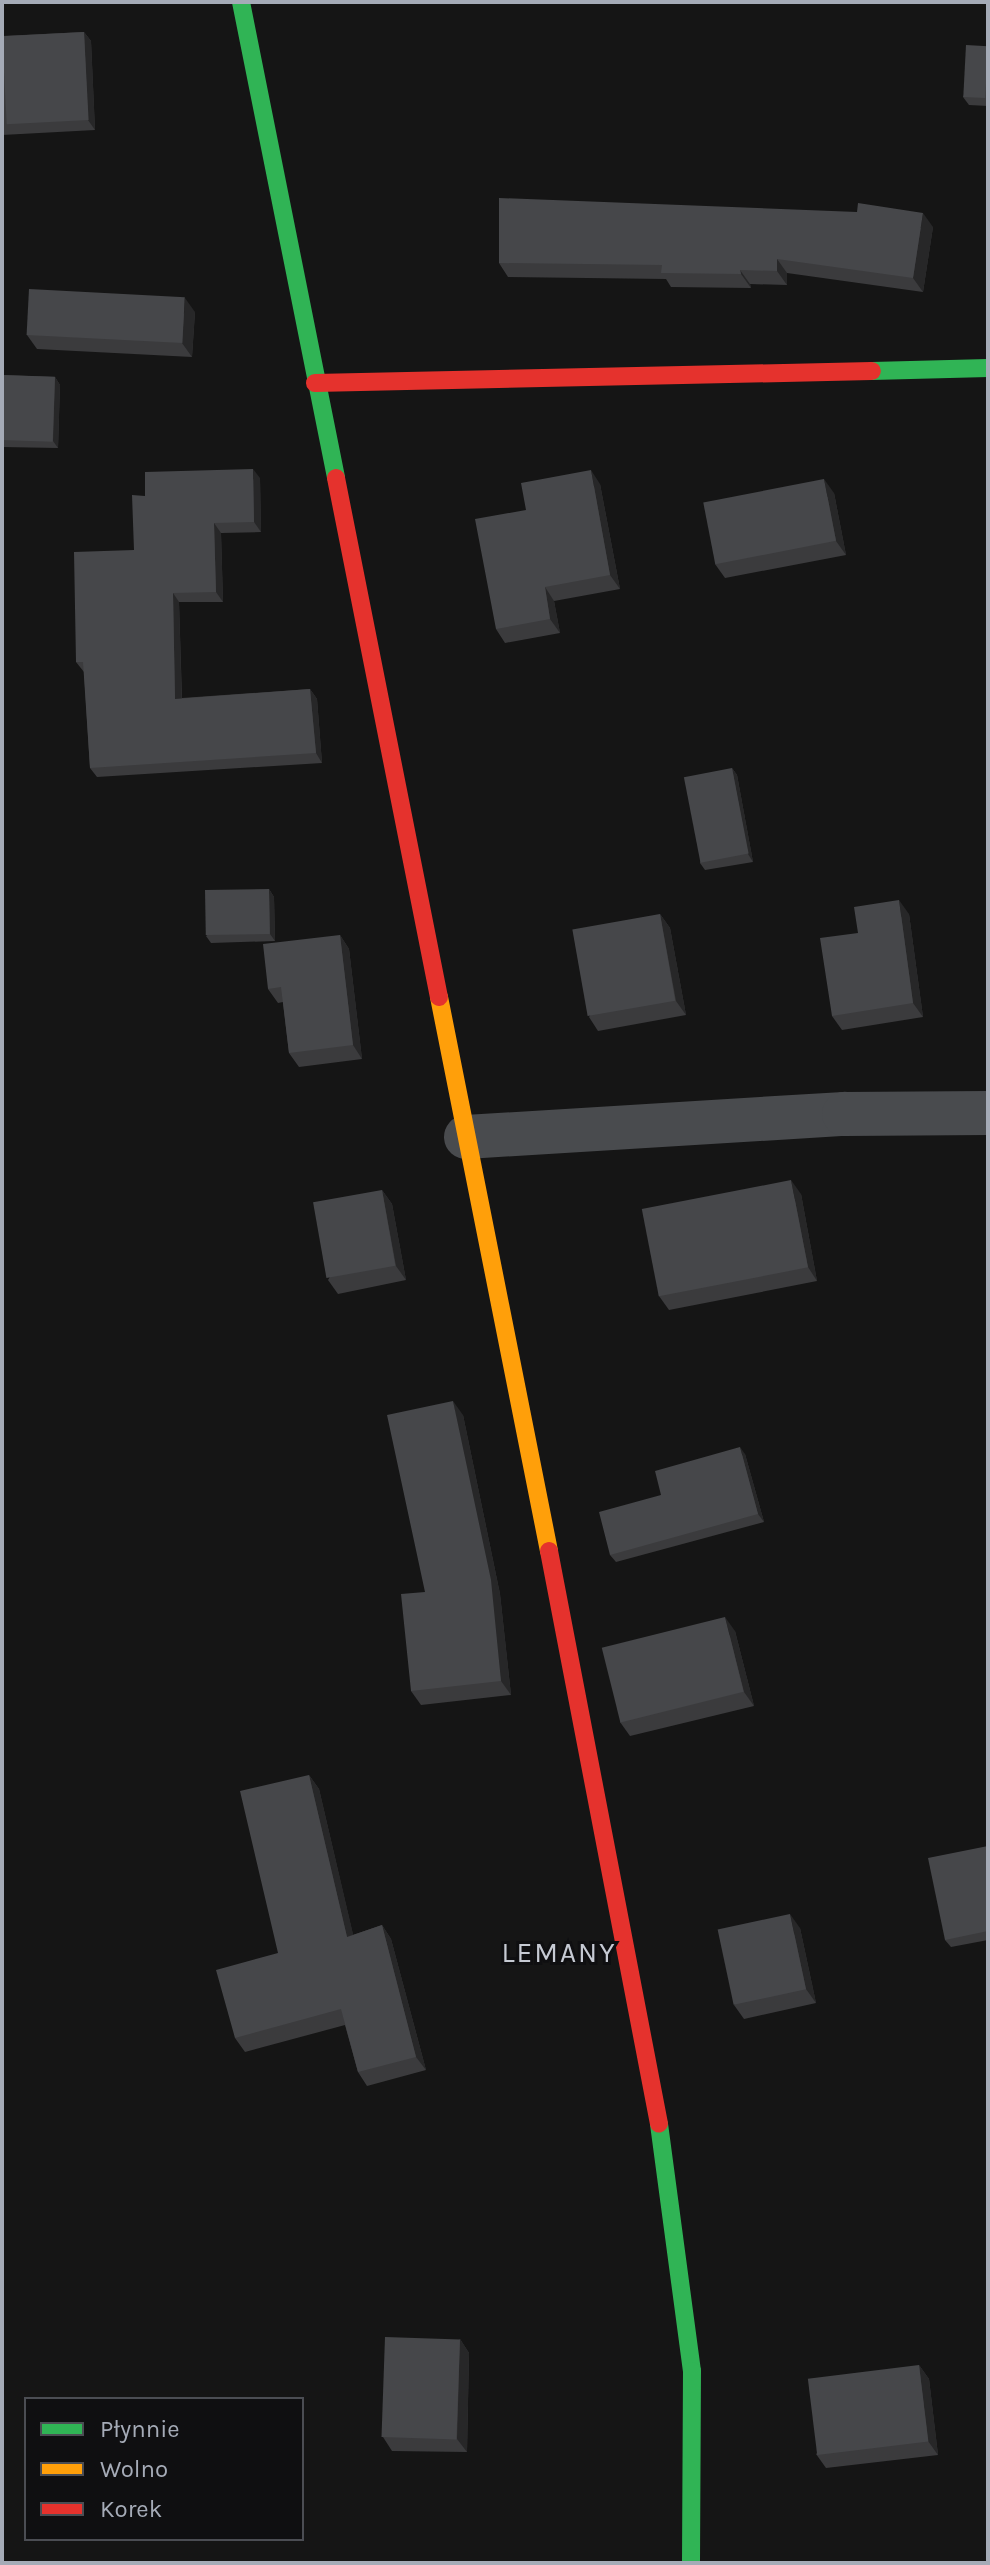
<!DOCTYPE html>
<meta charset="utf-8">
<style>
body{margin:0}
#map{position:relative;width:990px;height:2565px;overflow:hidden;background:#151515;font-family:Karla,sans-serif}
div>[style]{position:absolute}
.street>*{height:44px;margin:-22px;padding:0 22px;transform-origin:22px;border-radius:22px;background:#494b4e}
.fast>*{height:18px;margin:-9px;padding:0 9px;transform-origin:9px;border-radius:9px;background:#30b455}
.slow>*{height:18px;margin:-9px;padding:0 9px;transform-origin:9px;border-radius:9px;background:#ff9f0a}
.jam>*{height:18px;margin:-9px;padding:0 9px;transform-origin:9px;border-radius:9px;background:#e5322d}
.wall>*{inset:0;background:#3b3b3d}
.shaded-wall>*{inset:0;background:#272728}
.building>*{inset:0;background:#46474a;transform-origin:0 0}
span{translate:-50% -50%;white-space:nowrap;text-align:center;line-height:1.15;-webkit-text-stroke:6px #0f0f11;paint-order:stroke}
.quarter-label{font-size:28px;color:#c6cad3;letter-spacing:2px}
.frame{position:absolute;inset:0;border:4px solid #a5abb7;pointer-events:none}
.legend{position:absolute;left:24px;top:2397px;width:280px;height:144px;box-sizing:border-box;background:#0f0f11;border:2px solid #4b4d53;margin:0;padding:10px 14px;list-style:none;font-size:24px;color:#a5abb7}
.legend li{display:flex;align-items:center;gap:16px;height:40px}
.legend b{width:40px;border:2px solid #4b4d53}
</style>
<div id="map">
<div class="street">
<div style="left:466px;top:1137px;width:379px;rotate:-3.5deg"></div>
<div style="left:844px;top:1114px;width:144px;rotate:-0.4deg"></div>
</div>
<div class="fast">
<div style="left:241px;top:2px;width:485px;rotate:78.7deg"></div>
<div style="left:872px;top:371px;width:116px;rotate:-1.5deg"></div>
<div style="left:659px;top:2124px;width:249px;rotate:82.4deg"></div>
<div style="left:692px;top:2371px;width:192px;rotate:90.3deg"></div>
</div>
<div class="slow">
<div style="left:439px;top:997px;width:565px;rotate:78.77deg"></div>
</div>
<div class="jam">
<div style="left:315px;top:383px;width:557px;rotate:-1.23deg"></div>
<div style="left:336px;top:478px;width:529px;rotate:78.78deg"></div>
<div style="left:549px;top:1551px;width:583px;rotate:79.13deg"></div>
</div>
<div class="wall">
<div style="clip-path:polygon(84px 32px,91px 41px,95px 130px,2px 135px,2px 36px)"></div>
<div style="clip-path:polygon(988px 46px,988px 106px,969px 105px,963px 97px)"></div>
<div style="clip-path:polygon(933px 227px,923px 292px,787px 273px,787px 285px,750px 284px,751px 288px,671px 287px,666px 279px,508px 277px,499px 263px)"></div>
<div style="clip-path:polygon(195px 312px,192px 357px,37px 349px,27px 335px)"></div>
<div style="clip-path:polygon(2px 375px,55px 377px,60px 385px,58px 448px,2px 447px)"></div>
<div style="clip-path:polygon(260px 478px,261px 532px,221px 533px,223px 602px,179px 602px,182px 698px,310px 689px,317px 699px,322px 763px,97px 777px,90px 768px,84px 672px,76px 662px,134px 550px,145px 496px)"></div>
<div style="clip-path:polygon(600px 484px,620px 589px,554px 601px,560px 633px,505px 643px,496px 629px,526px 510px)"></div>
<div style="clip-path:polygon(834px 493px,846px 555px,725px 578px,715px 564px)"></div>
<div style="clip-path:polygon(732px 768px,737px 775px,753px 862px,705px 870px,700px 863px)"></div>
<div style="clip-path:polygon(269px 889px,274px 897px,275px 941px,211px 943px,206px 936px)"></div>
<div style="clip-path:polygon(660px 914px,670px 928px,686px 1015px,598px 1031px,589px 1017px)"></div>
<div style="clip-path:polygon(909px 914px,923px 1017px,842px 1030px,832px 1016px,858px 933px)"></div>
<div style="clip-path:polygon(340px 935px,349px 949px,362px 1059px,299px 1067px,289px 1053px,283px 1002px,278px 1003px,268px 989px)"></div>
<div style="clip-path:polygon(382px 1190px,392px 1204px,406px 1280px,338px 1294px,328px 1280px)"></div>
<div style="clip-path:polygon(801px 1194px,817px 1281px,669px 1310px,659px 1296px)"></div>
<div style="clip-path:polygon(463px 1415px,500px 1594px,511px 1695px,421px 1705px,411px 1691px,425px 1592px)"></div>
<div style="clip-path:polygon(745px 1454px,764px 1522px,616px 1562px,610px 1555px,661px 1495px)"></div>
<div style="clip-path:polygon(735px 1631px,754px 1706px,630px 1736px,620px 1722px)"></div>
<div style="clip-path:polygon(309px 1775px,319px 1789px,353px 1935px,382px 1925px,391px 1939px,426px 2070px,367px 2086px,358px 2072px,345px 2025px,245px 2052px,235px 2038px,278px 1953px)"></div>
<div style="clip-path:polygon(988px 1846px,988px 1940px,951px 1947px,945px 1940px)"></div>
<div style="clip-path:polygon(800px 1928px,816px 2003px,744px 2019px,734px 2005px)"></div>
<div style="clip-path:polygon(460px 2339px,469px 2353px,467px 2452px,392px 2451px,383px 2437px)"></div>
<div style="clip-path:polygon(919px 2365px,929px 2379px,938px 2455px,826px 2468px,816px 2454px)"></div>
</div>
<div class="shaded-wall">
<div style="clip-path:polygon(84px 32px,91px 41px,95px 130px,88px 120px)"></div>
<div style="clip-path:polygon(923px 213px,933px 227px,923px 292px,913px 278px)"></div>
<div style="clip-path:polygon(777px 259px,787px 273px,787px 285px,777px 271px)"></div>
<div style="clip-path:polygon(740px 270px,750px 284px,751px 288px,741px 274px)"></div>
<div style="clip-path:polygon(185px 298px,195px 312px,192px 357px,182px 343px)"></div>
<div style="clip-path:polygon(55px 377px,60px 385px,58px 448px,53px 441px)"></div>
<div style="clip-path:polygon(253px 469px,260px 478px,261px 532px,254px 522px)"></div>
<div style="clip-path:polygon(591px 470px,600px 484px,620px 589px,610px 575px)"></div>
<div style="clip-path:polygon(824px 479px,834px 493px,846px 555px,836px 541px)"></div>
<div style="clip-path:polygon(214px 523px,221px 533px,223px 602px,216px 592px)"></div>
<div style="clip-path:polygon(545px 587px,554px 601px,560px 633px,550px 619px)"></div>
<div style="clip-path:polygon(173px 593px,179px 602px,182px 708px,175px 699px)"></div>
<div style="clip-path:polygon(310px 689px,317px 699px,322px 763px,316px 753px)"></div>
<div style="clip-path:polygon(732px 768px,737px 775px,753px 862px,748px 854px)"></div>
<div style="clip-path:polygon(269px 889px,274px 897px,275px 941px,270px 934px)"></div>
<div style="clip-path:polygon(899px 900px,909px 914px,923px 1017px,913px 1003px)"></div>
<div style="clip-path:polygon(660px 914px,670px 928px,686px 1015px,676px 1001px)"></div>
<div style="clip-path:polygon(340px 935px,349px 949px,362px 1059px,353px 1045px)"></div>
<div style="clip-path:polygon(791px 1180px,801px 1194px,817px 1281px,808px 1267px)"></div>
<div style="clip-path:polygon(382px 1190px,392px 1204px,406px 1280px,396px 1266px)"></div>
<div style="clip-path:polygon(453px 1401px,463px 1415px,500px 1594px,511px 1695px,501px 1681px)"></div>
<div style="clip-path:polygon(740px 1447px,745px 1454px,764px 1522px,758px 1514px)"></div>
<div style="clip-path:polygon(725px 1617px,735px 1631px,754px 1706px,744px 1692px)"></div>
<div style="clip-path:polygon(309px 1775px,319px 1789px,357px 1951px,347px 1937px)"></div>
<div style="clip-path:polygon(790px 1914px,800px 1928px,816px 2003px,806px 1989px)"></div>
<div style="clip-path:polygon(382px 1925px,391px 1939px,426px 2070px,416px 2057px)"></div>
<div style="clip-path:polygon(460px 2339px,469px 2353px,467px 2452px,457px 2439px)"></div>
<div style="clip-path:polygon(919px 2365px,929px 2379px,938px 2455px,928px 2441px)"></div>
</div>
<div class="building">
<div style="left:84px;top:32px;width:88px;height:82px;rotate:87deg"></div>
<div style="left:966px;top:45px;width:22px;height:52px;rotate:3deg"></div>
<div style="clip-path:polygon(499px 198px,857px 212px,858px 203px,923px 213px,913px 278px,777px 259px,777px 271px,740px 270px,741px 274px,661px 273px,662px 265px,499px 263px)"></div>
<div style="left:29px;top:289px;width:156px;height:46px;rotate:3deg"></div>
<div style="left:2px;top:375px;width:53px;height:65px;rotate:2deg"></div>
<div style="clip-path:polygon(253px 469px,254px 522px,214px 523px,216px 592px,173px 593px,175px 699px,310px 689px,316px 753px,90px 768px,83px 662px,76px 662px,74px 552px,134px 550px,132px 495px,145px 496px,145px 472px)"></div>
<div style="clip-path:polygon(591px 470px,610px 575px,545px 587px,550px 619px,496px 629px,475px 519px,526px 510px,521px 483px)"></div>
<div style="left:824px;top:479px;width:63px;height:123px;rotate:79deg"></div>
<div style="left:732px;top:768px;width:87px;height:49px;rotate:79deg"></div>
<div style="left:269px;top:889px;width:45px;height:64px;rotate:89deg"></div>
<div style="clip-path:polygon(899px 900px,913px 1003px,832px 1016px,820px 938px,858px 933px,854px 907px)"></div>
<div style="left:660px;top:914px;width:88px;height:89px;rotate:80deg"></div>
<div style="clip-path:polygon(340px 935px,353px 1045px,289px 1053px,281px 987px,268px 989px,263px 944px)"></div>
<div style="left:791px;top:1180px;width:89px;height:152px;rotate:79deg"></div>
<div style="left:382px;top:1190px;width:77px;height:70px;rotate:80deg"></div>
<div style="clip-path:polygon(453px 1401px,491px 1580px,501px 1681px,411px 1691px,401px 1594px,425px 1592px,387px 1415px)"></div>
<div style="clip-path:polygon(740px 1447px,758px 1514px,610px 1555px,599px 1512px,661px 1495px,655px 1471px)"></div>
<div style="left:725px;top:1617px;width:77px;height:127px;rotate:76deg"></div>
<div style="clip-path:polygon(309px 1775px,347px 1937px,382px 1925px,416px 2057px,358px 2072px,341px 2009px,235px 2038px,216px 1970px,278px 1953px,240px 1791px)"></div>
<div style="clip-path:polygon(988px 1846px,988px 1931px,945px 1940px,928px 1858px)"></div>
<div style="left:790px;top:1914px;width:77px;height:74px;rotate:78deg"></div>
<div style="left:385px;top:2337px;width:75px;height:100px;rotate:2deg"></div>
<div style="left:919px;top:2365px;width:77px;height:112px;rotate:83deg"></div>
</div>
<div class="quarter-label">
<span style="left:559px;top:1953px">LEMANY</span>
</div>
<div class="frame"></div>
<ul class="legend">
<li><b style="height:10px;background:#30b455"></b>Płynnie</li>
<li><b style="height:10px;background:#ff9f0a"></b>Wolno</li>
<li><b style="height:10px;background:#e5322d"></b>Korek</li>
</ul>
</div>
